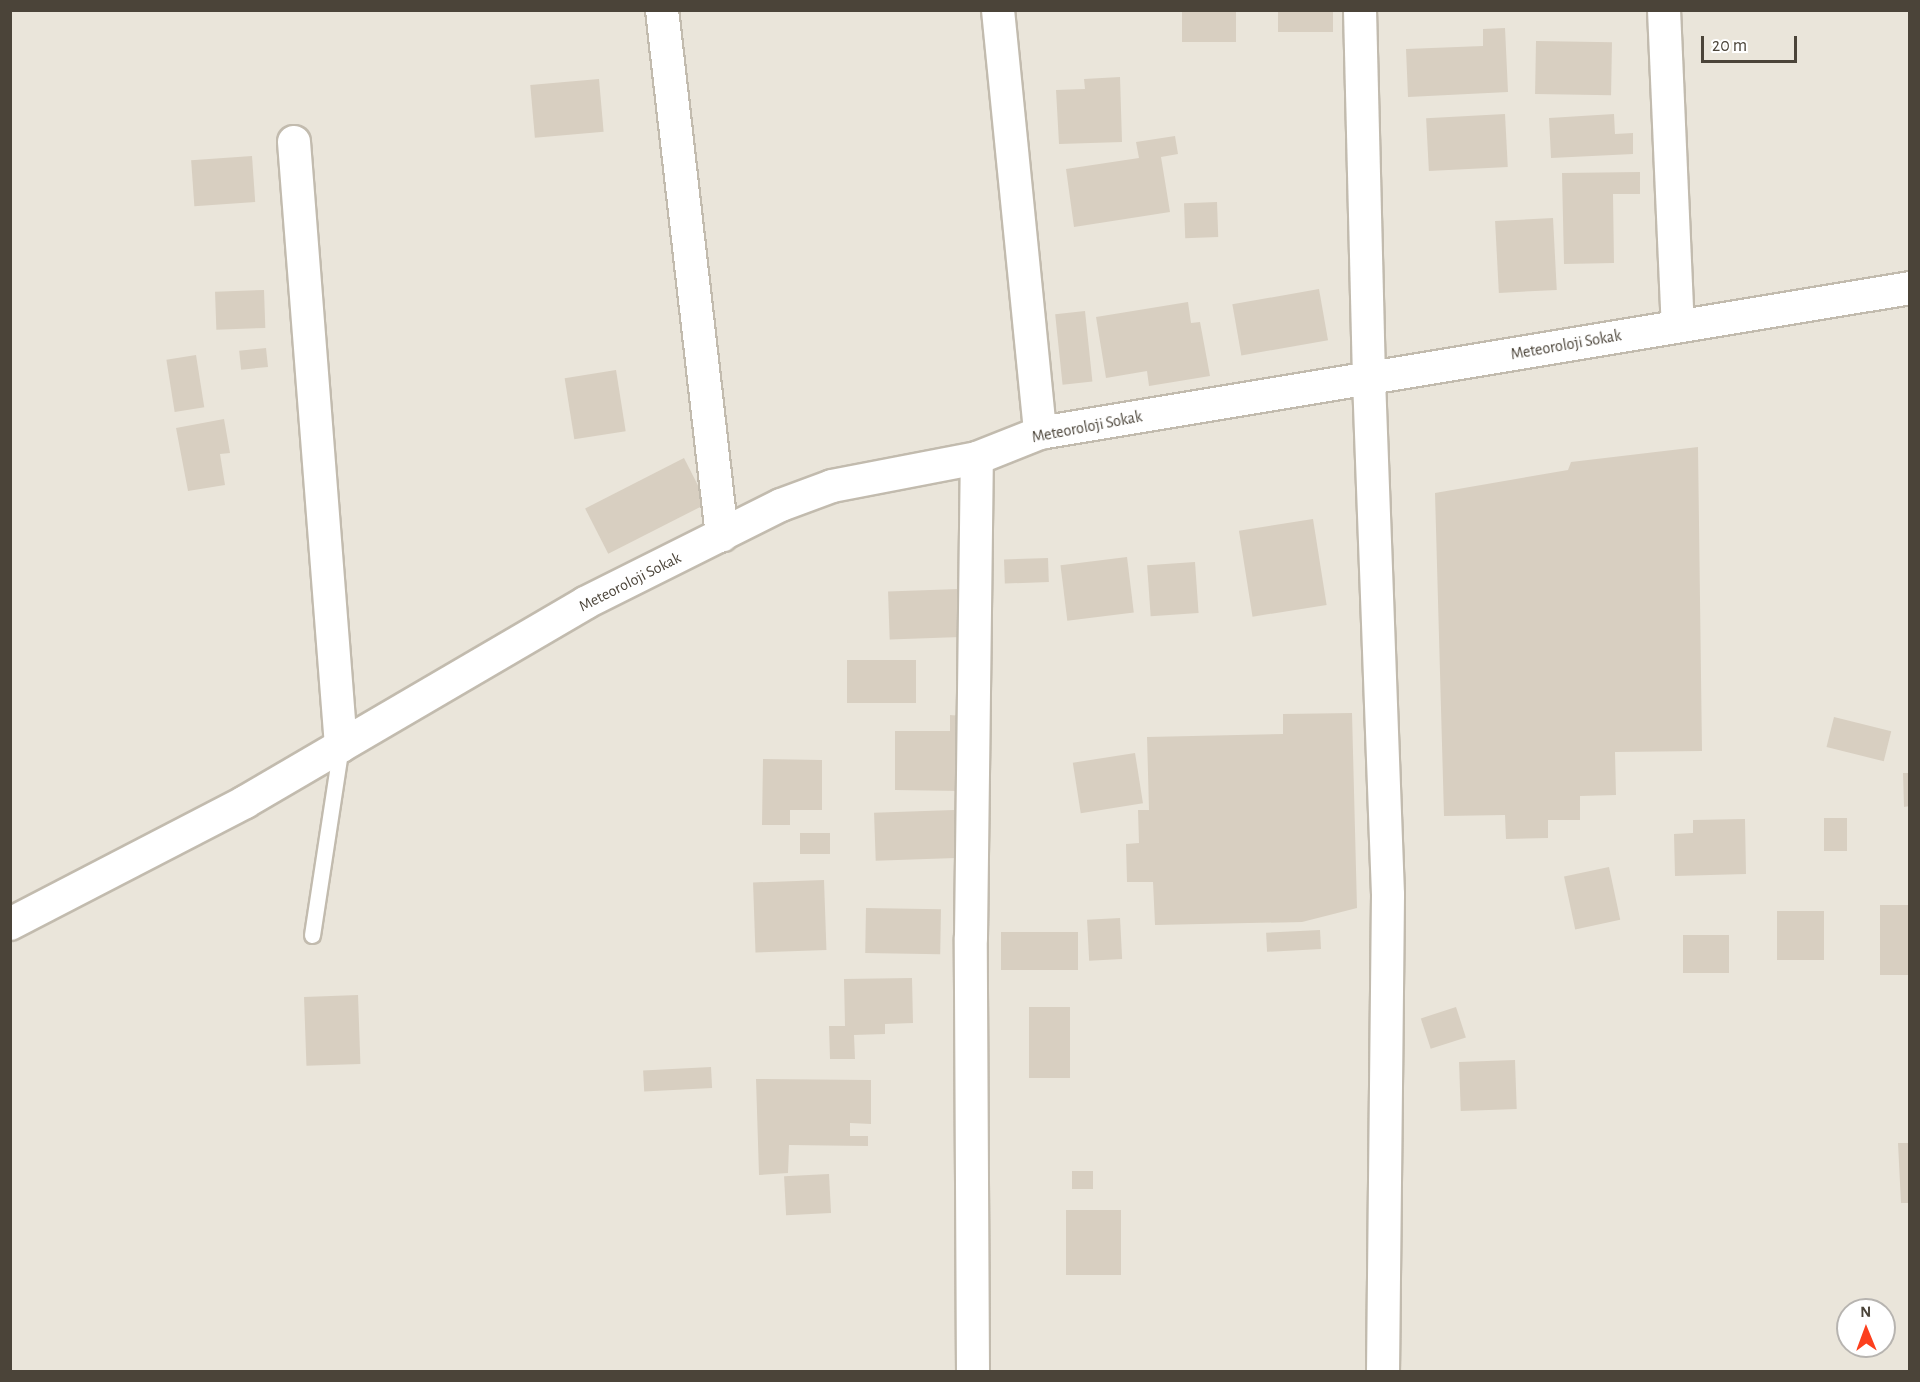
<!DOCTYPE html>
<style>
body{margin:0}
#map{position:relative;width:1920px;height:1382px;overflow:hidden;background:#f6f3ec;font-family:"Alegreya Sans",sans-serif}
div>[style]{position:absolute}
.residential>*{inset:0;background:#eae5da}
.building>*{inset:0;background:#d8cfc1;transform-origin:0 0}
.roads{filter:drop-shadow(2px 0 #c2bbae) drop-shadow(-2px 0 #c2bbae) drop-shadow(0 2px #c2bbae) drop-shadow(0 -2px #c2bbae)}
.lane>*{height:15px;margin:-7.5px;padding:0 7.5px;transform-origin:7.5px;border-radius:7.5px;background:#fff}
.street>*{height:32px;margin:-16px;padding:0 16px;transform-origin:16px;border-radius:16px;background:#fff}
span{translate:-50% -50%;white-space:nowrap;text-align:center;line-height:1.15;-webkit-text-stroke:4.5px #fff;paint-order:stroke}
.street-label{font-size:16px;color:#4b4439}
.frame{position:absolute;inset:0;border:12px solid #4b4439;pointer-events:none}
.north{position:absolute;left:1836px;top:1298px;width:60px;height:60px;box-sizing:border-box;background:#fff;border:2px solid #b7b4b0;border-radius:50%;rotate:359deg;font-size:16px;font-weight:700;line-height:24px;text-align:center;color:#4b4439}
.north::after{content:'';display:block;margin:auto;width:21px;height:27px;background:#fc3f1d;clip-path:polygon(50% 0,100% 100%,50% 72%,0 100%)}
.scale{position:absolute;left:1701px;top:36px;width:96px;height:27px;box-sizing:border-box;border:3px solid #4b4439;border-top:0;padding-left:8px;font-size:18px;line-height:21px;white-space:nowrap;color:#4b4439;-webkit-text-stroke:4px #fff;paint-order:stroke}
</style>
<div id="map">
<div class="residential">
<div style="clip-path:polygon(evenodd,10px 11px,1909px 11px,1909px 1371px,11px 1371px,10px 11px,1848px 1310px,1884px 1310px,1884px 1346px,1848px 1346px,1848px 1310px)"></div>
</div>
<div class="building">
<div style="left:1182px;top:10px;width:54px;height:32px"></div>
<div style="left:1278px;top:10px;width:55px;height:22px"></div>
<div style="clip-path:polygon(1505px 28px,1508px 92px,1408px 97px,1406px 49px,1483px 46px,1483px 29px)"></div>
<div style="left:1536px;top:41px;width:76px;height:53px;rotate:1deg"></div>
<div style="clip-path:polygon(1120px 77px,1122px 142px,1059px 144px,1056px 90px,1085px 89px,1084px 79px)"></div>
<div style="left:599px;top:79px;width:53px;height:69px;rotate:85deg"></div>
<div style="left:1505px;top:114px;width:53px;height:79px;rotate:87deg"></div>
<div style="clip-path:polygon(1614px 114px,1615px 134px,1633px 133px,1633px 154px,1551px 158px,1549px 118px)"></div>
<div style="clip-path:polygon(1175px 136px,1178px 154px,1161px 157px,1170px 212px,1074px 227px,1066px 169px,1139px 158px,1136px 142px)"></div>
<div style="left:252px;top:156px;width:46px;height:61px;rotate:86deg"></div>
<div style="clip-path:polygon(1640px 172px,1640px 194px,1613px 194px,1614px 263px,1564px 264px,1562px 173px)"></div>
<div style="left:1217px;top:202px;width:35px;height:33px;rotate:88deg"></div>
<div style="left:1553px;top:218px;width:72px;height:58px;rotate:87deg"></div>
<div style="left:1319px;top:289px;width:52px;height:88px;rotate:80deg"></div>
<div style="left:264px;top:290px;width:38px;height:49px;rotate:88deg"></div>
<div style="clip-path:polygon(1188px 302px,1191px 323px,1200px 322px,1210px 376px,1149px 386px,1147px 371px,1106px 378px,1096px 317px)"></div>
<div style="left:1085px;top:311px;width:71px;height:30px;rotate:84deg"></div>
<div style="left:266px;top:348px;width:19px;height:27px;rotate:84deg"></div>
<div style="left:196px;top:355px;width:53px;height:30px;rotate:81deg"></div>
<div style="left:616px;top:370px;width:62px;height:52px;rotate:81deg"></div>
<div style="clip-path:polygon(224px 419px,230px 453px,220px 454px,225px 485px,188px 491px,176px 428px)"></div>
<div style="clip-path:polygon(1698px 447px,1702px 751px,1615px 752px,1616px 795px,1580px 796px,1580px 820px,1548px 820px,1548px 838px,1506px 839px,1505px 815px,1444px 816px,1435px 493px,1568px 470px,1571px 462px)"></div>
<div style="left:684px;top:458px;width:51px;height:111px;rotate:63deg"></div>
<div style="left:1313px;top:519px;width:87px;height:75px;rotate:81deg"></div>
<div style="left:1127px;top:557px;width:56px;height:67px;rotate:83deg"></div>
<div style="left:1048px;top:558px;width:24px;height:44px;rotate:88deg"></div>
<div style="left:1195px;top:562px;width:51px;height:48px;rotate:86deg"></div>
<div style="left:959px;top:589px;width:48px;height:71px;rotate:88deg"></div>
<div style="left:847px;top:660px;width:69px;height:43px"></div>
<div style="clip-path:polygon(1352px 713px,1357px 908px,1302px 922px,1155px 925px,1153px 882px,1127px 882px,1126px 844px,1139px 843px,1138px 810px,1149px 810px,1147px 737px,1283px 734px,1283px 714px)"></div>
<div style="clip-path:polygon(950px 715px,962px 716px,961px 791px,895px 790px,895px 731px,950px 731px)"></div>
<div style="left:1834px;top:717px;width:59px;height:31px;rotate:14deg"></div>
<div style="left:1135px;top:753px;width:51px;height:63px;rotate:81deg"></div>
<div style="clip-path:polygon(763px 759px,822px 760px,822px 810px,790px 810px,790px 825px,762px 825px)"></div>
<div style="clip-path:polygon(1903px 773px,1910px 773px,1910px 806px,1904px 807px)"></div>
<div style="left:954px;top:810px;width:48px;height:80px;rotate:88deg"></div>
<div style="left:1847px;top:818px;width:33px;height:23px;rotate:90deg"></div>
<div style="clip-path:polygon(1745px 819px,1746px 874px,1675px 876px,1674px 834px,1693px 833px,1693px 820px)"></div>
<div style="left:830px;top:833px;width:21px;height:30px;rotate:90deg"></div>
<div style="left:1609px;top:867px;width:54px;height:46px;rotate:78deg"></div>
<div style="left:824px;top:880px;width:70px;height:71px;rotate:88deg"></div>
<div style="left:1880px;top:905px;width:30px;height:70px"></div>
<div style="left:866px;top:908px;width:75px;height:45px;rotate:1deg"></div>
<div style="left:1777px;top:911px;width:47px;height:49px"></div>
<div style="left:1120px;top:918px;width:41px;height:33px;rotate:87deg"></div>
<div style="left:1320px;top:930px;width:19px;height:54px;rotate:87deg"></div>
<div style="left:1001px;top:932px;width:77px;height:38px"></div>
<div style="left:1683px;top:935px;width:46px;height:38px"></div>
<div style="clip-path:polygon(912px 978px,913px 1023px,885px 1024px,885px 1034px,854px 1035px,855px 1059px,830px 1059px,829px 1026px,845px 1026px,844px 979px)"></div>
<div style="left:358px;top:995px;width:69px;height:54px;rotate:88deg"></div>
<div style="left:1029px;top:1007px;width:41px;height:71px"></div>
<div style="left:1456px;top:1007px;width:32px;height:37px;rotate:72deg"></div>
<div style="left:1515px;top:1060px;width:49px;height:56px;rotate:88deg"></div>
<div style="left:711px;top:1067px;width:21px;height:68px;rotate:87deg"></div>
<div style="clip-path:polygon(756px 1079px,871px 1080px,871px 1124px,850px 1123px,850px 1136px,868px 1136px,868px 1146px,789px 1145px,788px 1173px,759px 1175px)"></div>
<div style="clip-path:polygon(1898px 1143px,1910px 1143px,1910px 1203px,1901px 1203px)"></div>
<div style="left:1072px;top:1171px;width:21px;height:18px"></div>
<div style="left:829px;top:1174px;width:39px;height:45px;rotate:87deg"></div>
<div style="left:1066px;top:1210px;width:55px;height:65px"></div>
</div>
<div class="roads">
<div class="lane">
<div style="left:312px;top:935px;width:191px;rotate:-81.3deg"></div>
</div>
<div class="street">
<div style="left:662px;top:10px;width:529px;rotate:83.49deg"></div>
<div style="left:998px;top:10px;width:425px;rotate:84.3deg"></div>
<div style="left:1360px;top:10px;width:369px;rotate:88.6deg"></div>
<div style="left:1369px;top:379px;width:516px;rotate:87.89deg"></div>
<div style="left:1388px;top:895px;width:477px;rotate:90.6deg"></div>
<div style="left:1664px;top:10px;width:316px;rotate:87.5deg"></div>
<div style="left:294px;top:142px;width:606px;rotate:85.55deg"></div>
<div style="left:10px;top:924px;width:265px;rotate:-27.4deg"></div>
<div style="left:245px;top:802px;width:394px;rotate:-30.3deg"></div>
<div style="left:585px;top:603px;width:219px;rotate:-26.6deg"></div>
<div style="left:781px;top:505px;width:54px;rotate:-20.4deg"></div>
<div style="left:832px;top:486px;width:148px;rotate:-10.9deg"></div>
<div style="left:977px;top:458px;width:68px;rotate:-21.6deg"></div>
<div style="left:1040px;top:433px;width:882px;rotate:-9.46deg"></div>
<div style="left:973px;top:1372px;width:434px;rotate:-90.3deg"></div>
<div style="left:971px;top:938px;width:480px;rotate:-89.3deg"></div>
</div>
</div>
<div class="street-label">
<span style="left:1566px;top:345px;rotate:-10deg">Meteoroloji Sokak</span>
<span style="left:1087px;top:427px;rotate:-11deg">Meteoroloji Sokak</span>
<span style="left:630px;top:582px;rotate:-27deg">Meteoroloji Sokak</span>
</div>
<div class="frame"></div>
<div class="north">N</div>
<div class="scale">20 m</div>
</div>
